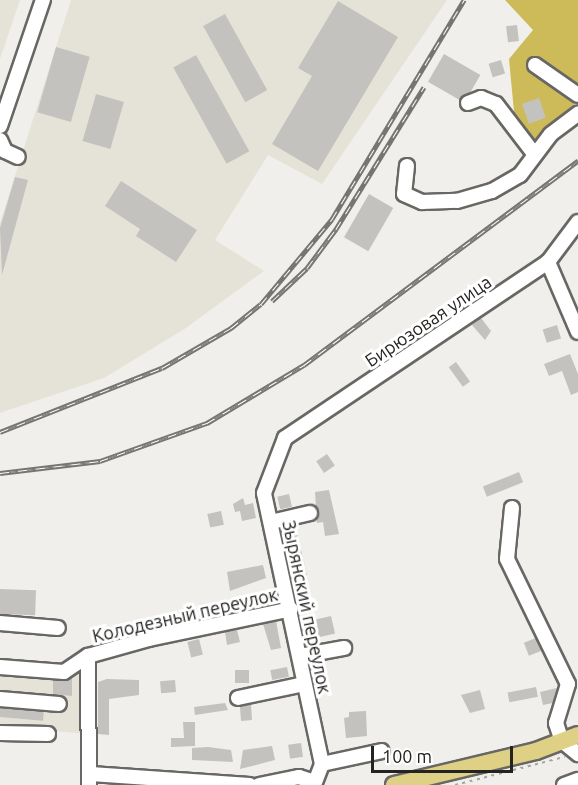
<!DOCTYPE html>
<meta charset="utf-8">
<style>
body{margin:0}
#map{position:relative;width:578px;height:785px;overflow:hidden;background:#f0efeb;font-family:Ubuntu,sans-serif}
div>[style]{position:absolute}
.built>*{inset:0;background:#e5e3d7;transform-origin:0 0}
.forest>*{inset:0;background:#cdba59}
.building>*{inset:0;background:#c3c2be;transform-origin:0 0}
.path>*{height:1.5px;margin-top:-0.75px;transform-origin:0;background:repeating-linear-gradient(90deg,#a5a5a1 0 3px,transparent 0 7.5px)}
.roads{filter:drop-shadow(2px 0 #686763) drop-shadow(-2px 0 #686763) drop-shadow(0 2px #686763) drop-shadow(0 -2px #686763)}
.minor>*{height:14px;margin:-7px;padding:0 7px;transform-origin:7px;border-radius:7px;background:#fff}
.major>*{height:16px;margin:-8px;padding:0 8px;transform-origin:8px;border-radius:8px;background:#ded085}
.rail>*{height:5px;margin-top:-2.5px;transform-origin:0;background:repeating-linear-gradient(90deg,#fff 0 9px,#757572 0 18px);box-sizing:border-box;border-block:2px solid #757572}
span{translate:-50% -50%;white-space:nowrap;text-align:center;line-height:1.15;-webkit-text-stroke:6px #fff;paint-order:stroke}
.street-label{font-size:18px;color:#232321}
.scale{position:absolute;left:371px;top:746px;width:142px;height:27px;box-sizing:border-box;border:3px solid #232321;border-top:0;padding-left:8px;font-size:18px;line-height:21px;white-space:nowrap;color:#232321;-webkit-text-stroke:4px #fff;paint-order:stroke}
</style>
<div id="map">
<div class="built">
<div style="clip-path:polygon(0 0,20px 0,0 59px)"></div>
<div style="clip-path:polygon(71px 0,447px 0,322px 184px,268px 155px,215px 240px,264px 271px,186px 328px,104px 378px,0 413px,0 223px)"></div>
<div style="left:0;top:663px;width:88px;height:63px;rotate:5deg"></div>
</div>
<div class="forest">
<div style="clip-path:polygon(505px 0,578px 0,578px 100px,535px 146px,515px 122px,509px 59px,533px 30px)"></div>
</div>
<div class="building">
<div style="clip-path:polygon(338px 1px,398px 37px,318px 171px,272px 144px,312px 76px,298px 68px)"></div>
<div style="left:225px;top:14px;width:87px;height:25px;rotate:61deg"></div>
<div style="left:517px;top:25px;width:16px;height:11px;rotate:83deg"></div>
<div style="left:56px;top:47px;width:35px;height:68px;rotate:16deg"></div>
<div style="left:444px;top:54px;width:42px;height:32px;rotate:30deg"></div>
<div style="left:196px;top:55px;width:110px;height:26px;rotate:61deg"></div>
<div style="left:501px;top:60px;width:14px;height:13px;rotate:73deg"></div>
<div style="left:96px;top:94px;width:29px;height:49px;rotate:16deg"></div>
<div style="left:539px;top:98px;width:21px;height:18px;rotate:71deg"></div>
<div style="clip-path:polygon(15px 177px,28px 180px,2px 275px,0 228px)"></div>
<div style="clip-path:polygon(121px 181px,197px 230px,176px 262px,136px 236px,140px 229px,105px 206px)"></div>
<div style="left:369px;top:194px;width:28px;height:50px;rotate:30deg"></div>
<div style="clip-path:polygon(481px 318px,491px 331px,485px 340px,472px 325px)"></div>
<div style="left:557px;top:325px;width:14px;height:15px;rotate:73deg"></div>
<div style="clip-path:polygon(570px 354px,578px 374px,578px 392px,571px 395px,562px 371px,549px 376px,544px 364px)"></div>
<div style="left:456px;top:362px;width:24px;height:9px;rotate:54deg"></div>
<div style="left:327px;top:454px;width:14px;height:13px;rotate:56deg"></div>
<div style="left:519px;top:472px;width:11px;height:39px;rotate:68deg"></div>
<div style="clip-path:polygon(329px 490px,339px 534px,325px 536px,323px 522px,317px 523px,315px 492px)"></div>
<div style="left:289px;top:494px;width:13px;height:12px;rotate:77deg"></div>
<div style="clip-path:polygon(243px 498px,245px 505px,253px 503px,256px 518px,242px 521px,240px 511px,235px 512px,233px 504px)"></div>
<div style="left:221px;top:511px;width:14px;height:14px;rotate:78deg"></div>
<div style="clip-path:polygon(296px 529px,307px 575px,293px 578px,284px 531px)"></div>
<div style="clip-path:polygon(263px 565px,266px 578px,230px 591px,227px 572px)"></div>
<div style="left:0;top:589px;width:36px;height:25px;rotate:2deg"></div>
<div style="left:331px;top:616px;width:18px;height:28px;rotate:77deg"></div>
<div style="clip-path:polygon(276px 621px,281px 648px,271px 650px,263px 624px)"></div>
<div style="clip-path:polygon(237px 630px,240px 642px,227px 645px,225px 632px)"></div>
<div style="left:536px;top:638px;width:14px;height:13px;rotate:69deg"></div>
<div style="left:199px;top:639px;width:16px;height:12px;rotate:76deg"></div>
<div style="left:322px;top:661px;width:22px;height:10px;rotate:77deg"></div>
<div style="left:287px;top:667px;width:10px;height:17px;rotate:79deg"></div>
<div style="left:235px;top:670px;width:14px;height:13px"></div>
<div style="clip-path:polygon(72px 677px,72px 696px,53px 694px,53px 680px)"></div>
<div style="clip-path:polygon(107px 679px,139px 680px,139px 695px,109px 699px,109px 735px,98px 734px,98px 682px)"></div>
<div style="left:175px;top:680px;width:12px;height:15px;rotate:85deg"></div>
<div style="left:536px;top:687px;width:10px;height:29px;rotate:79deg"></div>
<div style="clip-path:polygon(557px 688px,553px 703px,543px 705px,540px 692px)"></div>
<div style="clip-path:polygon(480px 690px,485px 709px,470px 713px,461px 695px)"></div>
<div style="clip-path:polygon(225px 703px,228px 710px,195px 715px,194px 707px)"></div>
<div style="clip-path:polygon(251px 704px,252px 720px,241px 721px,240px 707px)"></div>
<div style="left:0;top:708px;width:44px;height:9px;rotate:5deg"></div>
<div style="clip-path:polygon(366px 711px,367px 736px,346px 738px,344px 718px,349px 717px,349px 712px)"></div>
<div style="clip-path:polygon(183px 722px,195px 722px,195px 746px,171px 747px,171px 738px,184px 738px)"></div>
<div style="left:301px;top:743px;width:14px;height:13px;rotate:82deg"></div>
<div style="clip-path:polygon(272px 746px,275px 760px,240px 769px,243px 750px)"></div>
<div style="clip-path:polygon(208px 747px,231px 750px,233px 762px,192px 760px,192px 748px)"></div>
</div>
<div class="path">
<div style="left:455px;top:785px;width:113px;rotate:-14.4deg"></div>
</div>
<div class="roads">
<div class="minor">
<div style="left:535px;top:65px;width:52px;rotate:34.9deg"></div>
<div style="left:468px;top:103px;width:14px;rotate:-21deg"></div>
<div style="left:481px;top:98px;width:16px;rotate:22deg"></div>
<div style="left:496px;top:104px;width:64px;rotate:52.6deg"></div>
<div style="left:0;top:126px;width:133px;rotate:-71.2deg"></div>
<div style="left:0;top:140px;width:12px;rotate:66deg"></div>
<div style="left:5px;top:151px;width:14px;rotate:25deg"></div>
<div style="left:407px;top:166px;width:28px;rotate:96deg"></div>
<div style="left:404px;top:194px;width:20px;rotate:24deg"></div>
<div style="left:422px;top:202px;width:35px;rotate:-2deg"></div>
<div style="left:457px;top:201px;width:36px;rotate:-16deg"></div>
<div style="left:492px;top:191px;width:32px;rotate:-30deg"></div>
<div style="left:520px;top:175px;width:51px;rotate:-52.9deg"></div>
<div style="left:551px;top:134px;width:34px;rotate:-37deg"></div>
<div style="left:548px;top:262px;width:76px;rotate:66.8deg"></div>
<div style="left:512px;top:508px;width:51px;rotate:95.6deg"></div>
<div style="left:507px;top:559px;width:139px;rotate:64deg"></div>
<div style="left:568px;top:684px;width:41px;rotate:107.1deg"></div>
<div style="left:556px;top:723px;width:19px;rotate:72deg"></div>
<div style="left:562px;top:741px;width:21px;rotate:39deg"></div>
<div style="left:271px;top:522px;width:40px;rotate:-13deg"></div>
<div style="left:0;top:623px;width:58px;rotate:4.9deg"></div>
<div style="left:88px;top:656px;width:129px;rotate:89.6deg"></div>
<div style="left:300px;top:656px;width:45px;rotate:-10.3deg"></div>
<div style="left:0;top:667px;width:64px;rotate:4.5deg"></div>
<div style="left:64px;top:672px;width:29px;rotate:-34deg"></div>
<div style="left:88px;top:656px;width:63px;rotate:-15.6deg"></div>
<div style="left:149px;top:639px;width:145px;rotate:-11.9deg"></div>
<div style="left:238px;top:698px;width:67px;rotate:-12deg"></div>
<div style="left:0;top:699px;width:59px;rotate:4.8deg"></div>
<div style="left:0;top:733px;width:48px;rotate:1.2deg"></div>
<div style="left:322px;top:764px;width:61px;rotate:-12.2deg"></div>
<div style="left:91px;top:774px;width:159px;rotate:4deg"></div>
<div style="left:259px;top:785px;width:41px;rotate:-11.3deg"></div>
<div style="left:299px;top:777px;width:16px;rotate:18deg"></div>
<div style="left:314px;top:785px;width:22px;rotate:-69deg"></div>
<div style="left:322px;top:764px;width:277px;rotate:-102.1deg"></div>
<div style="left:264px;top:493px;width:59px;rotate:-69.1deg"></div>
<div style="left:285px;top:438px;width:316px;rotate:-33.8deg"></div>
<div style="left:548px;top:262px;width:50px;rotate:-53.1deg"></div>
<div style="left:564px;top:785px;width:15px;rotate:-20deg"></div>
</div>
<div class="major">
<div style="left:394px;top:785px;width:146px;rotate:-13.5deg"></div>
<div style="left:536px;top:751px;width:45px;rotate:-20.9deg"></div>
</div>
</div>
<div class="rail">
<div style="left:272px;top:301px;width:48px;rotate:-43.3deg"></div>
<div style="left:307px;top:268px;width:49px;rotate:-53.4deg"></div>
<div style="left:336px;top:229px;width:167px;rotate:-58.2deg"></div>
<div style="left:0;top:432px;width:174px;rotate:-21.6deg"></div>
<div style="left:162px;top:368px;width:80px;rotate:-30.1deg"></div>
<div style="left:231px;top:328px;width:38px;rotate:-39deg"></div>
<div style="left:261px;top:304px;width:111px;rotate:-50.1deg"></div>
<div style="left:332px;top:219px;width:256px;rotate:-58.9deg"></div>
<div style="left:0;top:473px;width:101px;rotate:-6.8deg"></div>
<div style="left:100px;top:461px;width:114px;rotate:-19.6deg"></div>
<div style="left:207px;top:423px;width:113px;rotate:-30.9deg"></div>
<div style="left:304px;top:365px;width:342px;rotate:-36.7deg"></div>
</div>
<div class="street-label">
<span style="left:428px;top:321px;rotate:-34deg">Бирюзовая улица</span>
<span style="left:307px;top:607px;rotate:78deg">Зырянский переулок</span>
<span style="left:185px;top:615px;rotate:-13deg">Колодезный переулок</span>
</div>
<div class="scale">100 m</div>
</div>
